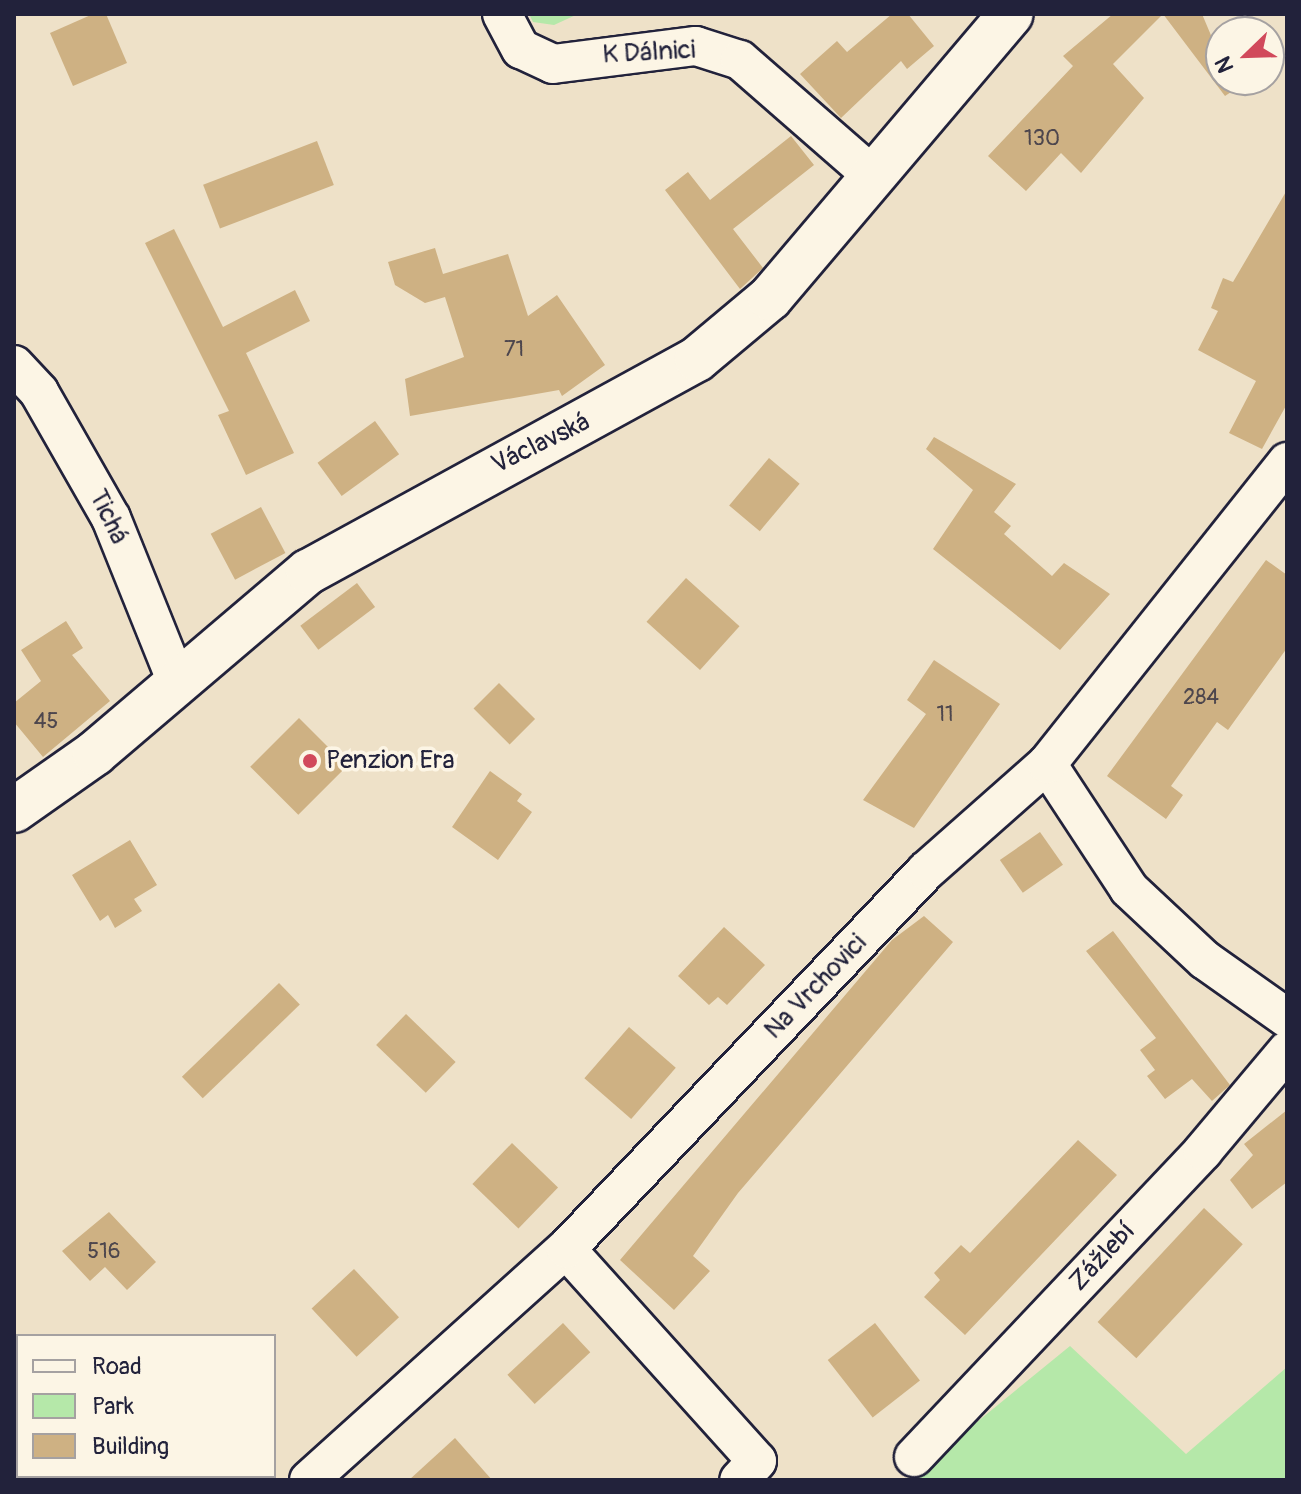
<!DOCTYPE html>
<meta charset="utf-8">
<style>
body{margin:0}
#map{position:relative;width:1301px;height:1494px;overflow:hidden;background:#eee1c8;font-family:Pangolin,sans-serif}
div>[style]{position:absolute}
.green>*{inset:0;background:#b5e8a9}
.building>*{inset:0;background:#ceb183;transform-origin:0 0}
.roads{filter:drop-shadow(2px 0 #22223b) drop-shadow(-2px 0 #22223b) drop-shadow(0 2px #22223b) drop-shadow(0 -2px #22223b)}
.minor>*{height:38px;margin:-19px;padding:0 19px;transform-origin:19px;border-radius:19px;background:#fcf5e5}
.tertiary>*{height:44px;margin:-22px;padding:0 22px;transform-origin:22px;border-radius:22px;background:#fcf5e5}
.dots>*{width:22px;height:22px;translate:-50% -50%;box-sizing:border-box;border:4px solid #fcf5e5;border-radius:50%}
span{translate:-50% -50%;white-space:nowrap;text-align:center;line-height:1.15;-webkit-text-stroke:7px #fcf5e5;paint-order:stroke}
.number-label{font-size:22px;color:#4d464d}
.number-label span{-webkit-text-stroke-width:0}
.street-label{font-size:26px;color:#22223b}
.poi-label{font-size:26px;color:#22223b}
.left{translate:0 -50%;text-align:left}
.frame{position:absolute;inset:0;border:16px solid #22223b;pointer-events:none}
.legend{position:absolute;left:16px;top:1334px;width:260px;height:144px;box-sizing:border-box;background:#fcf5e5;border:2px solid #a5a1a1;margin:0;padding:10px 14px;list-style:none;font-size:24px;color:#22223b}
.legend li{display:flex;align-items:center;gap:16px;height:40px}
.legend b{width:40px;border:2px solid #a5a1a1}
.north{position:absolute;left:1205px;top:16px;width:80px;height:80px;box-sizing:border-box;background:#fcf5e5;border:2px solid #a5a1a1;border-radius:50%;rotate:247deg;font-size:22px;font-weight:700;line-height:32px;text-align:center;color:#22223b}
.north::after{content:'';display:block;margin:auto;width:28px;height:36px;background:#d1495b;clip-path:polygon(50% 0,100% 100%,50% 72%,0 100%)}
</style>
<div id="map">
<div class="green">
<div style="clip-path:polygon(529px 14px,578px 14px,554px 25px,533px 22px)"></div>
<div style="clip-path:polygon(1070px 1346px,1186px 1454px,1287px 1367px,1287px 1480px,906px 1480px)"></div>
</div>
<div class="building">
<div style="clip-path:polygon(93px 14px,106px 14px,127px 63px,73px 86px,50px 33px)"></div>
<div style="clip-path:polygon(892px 14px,908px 14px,934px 46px,907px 69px,901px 61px,841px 118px,800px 74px,837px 41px,847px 52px)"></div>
<div style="clip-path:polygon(1113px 14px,1202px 14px,1221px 59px,1221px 80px,1234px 90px,1225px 96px,1163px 14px,1113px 64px,1144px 98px,1081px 173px,1061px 153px,1026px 191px,988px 156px,1073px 66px,1063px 56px)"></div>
<div style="clip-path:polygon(791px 136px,814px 165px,733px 229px,763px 268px,740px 289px,665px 190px,688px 172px,710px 200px)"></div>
<div style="left:317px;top:141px;width:47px;height:122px;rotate:69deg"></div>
<div style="clip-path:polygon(1287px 190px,1287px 404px,1262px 449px,1229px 433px,1256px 381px,1198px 350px,1218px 311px,1211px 308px,1223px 278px,1233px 282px)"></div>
<div style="clip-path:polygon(174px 229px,223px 327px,295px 290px,310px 321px,246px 353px,294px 453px,246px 475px,218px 415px,229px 411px,145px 243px)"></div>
<div style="clip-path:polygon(435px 248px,443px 274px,508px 254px,528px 316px,557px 295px,605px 365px,562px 396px,559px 390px,410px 416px,405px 379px,464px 357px,445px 297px,425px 303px,395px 285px,388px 262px)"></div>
<div style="left:375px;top:421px;width:41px;height:71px;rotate:54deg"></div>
<div style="clip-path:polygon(934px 437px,1016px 484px,994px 512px,1011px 526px,1004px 534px,1052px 576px,1064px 563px,1110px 594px,1060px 650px,933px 549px,973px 490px,926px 449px)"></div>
<div style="left:769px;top:458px;width:40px;height:62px;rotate:40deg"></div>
<div style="left:261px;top:507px;width:52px;height:57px;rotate:62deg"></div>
<div style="clip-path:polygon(1266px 560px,1287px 575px,1287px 648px,1228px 730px,1217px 722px,1171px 786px,1183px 795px,1166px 819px,1107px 776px)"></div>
<div style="left:686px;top:578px;width:72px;height:59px;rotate:42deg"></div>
<div style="left:357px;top:583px;width:30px;height:71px;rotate:53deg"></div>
<div style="clip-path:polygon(66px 621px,83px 648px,72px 655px,110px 701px,43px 757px,14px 722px,14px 703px,41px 681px,21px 650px)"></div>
<div style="clip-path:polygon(934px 660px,1000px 704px,914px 828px,863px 800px,926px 714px,907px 700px)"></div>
<div style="left:499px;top:683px;width:51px;height:36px;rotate:45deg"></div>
<div style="left:299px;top:718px;width:68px;height:69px;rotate:45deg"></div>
<div style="clip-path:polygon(490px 771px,522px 794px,517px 801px,532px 812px,498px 860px,452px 827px)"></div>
<div style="left:1040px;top:832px;width:40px;height:49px;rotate:55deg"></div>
<div style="clip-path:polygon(130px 840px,157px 885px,134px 899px,142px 911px,115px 928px,108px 915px,100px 921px,72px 875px)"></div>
<div style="clip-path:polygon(924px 916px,953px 942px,738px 1193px,693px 1256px,710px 1271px,674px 1310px,620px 1260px,892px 940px)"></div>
<div style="clip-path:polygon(724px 927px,765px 965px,727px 1005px,718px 997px,709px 1005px,678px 976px)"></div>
<div style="clip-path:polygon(1113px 931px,1230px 1085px,1212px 1101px,1192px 1079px,1165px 1099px,1147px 1076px,1155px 1070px,1140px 1050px,1156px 1038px,1086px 951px)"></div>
<div style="left:279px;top:983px;width:30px;height:135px;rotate:46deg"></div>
<div style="left:406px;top:1014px;width:69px;height:43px;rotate:44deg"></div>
<div style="left:629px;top:1027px;width:62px;height:68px;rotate:41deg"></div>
<div style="clip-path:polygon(1287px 1110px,1287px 1182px,1252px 1209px,1230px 1180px,1253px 1155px,1244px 1144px)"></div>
<div style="clip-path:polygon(1078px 1140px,1117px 1175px,965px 1335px,924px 1297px,940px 1280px,934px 1273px,961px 1245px,970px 1253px)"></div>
<div style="left:512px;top:1143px;width:64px;height:57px;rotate:44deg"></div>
<div style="left:1204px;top:1208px;width:53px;height:156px;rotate:43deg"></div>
<div style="clip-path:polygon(109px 1212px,156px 1262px,127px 1290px,105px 1267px,90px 1281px,62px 1251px)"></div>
<div style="left:354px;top:1269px;width:66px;height:58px;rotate:47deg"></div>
<div style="left:563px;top:1323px;width:40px;height:76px;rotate:47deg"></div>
<div style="left:875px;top:1323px;width:73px;height:60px;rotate:52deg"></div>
<div style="clip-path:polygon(455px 1438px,492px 1480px,409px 1480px)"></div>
</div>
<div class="roads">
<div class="minor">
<div style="left:502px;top:14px;width:40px;rotate:62deg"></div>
<div style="left:521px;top:49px;width:35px;rotate:25deg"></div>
<div style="left:553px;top:64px;width:144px;rotate:-7.2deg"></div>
<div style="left:696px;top:46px;width:46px;rotate:17.7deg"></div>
<div style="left:740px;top:60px;width:176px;rotate:41.1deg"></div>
<div style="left:14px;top:365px;width:37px;rotate:47deg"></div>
<div style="left:39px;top:392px;width:145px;rotate:60.3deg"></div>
<div style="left:111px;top:518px;width:177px;rotate:68.1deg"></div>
<div style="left:1047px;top:764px;width:149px;rotate:56.7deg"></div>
<div style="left:1129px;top:889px;width:104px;rotate:43.1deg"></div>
<div style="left:1205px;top:960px;width:100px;rotate:35.3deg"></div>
<div style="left:566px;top:1249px;width:285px;rotate:48deg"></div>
<div style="left:757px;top:1461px;width:26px;rotate:133deg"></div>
<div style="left:914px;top:1457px;width:421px;rotate:-46.6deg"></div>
<div style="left:1203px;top:1151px;width:131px;rotate:-50deg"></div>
<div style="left:309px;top:1480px;width:346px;rotate:-42deg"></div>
<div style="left:566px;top:1249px;width:522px;rotate:-46.4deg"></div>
<div style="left:926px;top:871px;width:162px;rotate:-41.5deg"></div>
<div style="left:1047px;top:764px;width:386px;rotate:-51.5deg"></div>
</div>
<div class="tertiary">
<div style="left:14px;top:810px;width:99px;rotate:-35.1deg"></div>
<div style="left:95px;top:753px;width:280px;rotate:-40.4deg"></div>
<div style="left:308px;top:572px;width:443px;rotate:-28.7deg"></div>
<div style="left:697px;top:359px;width:95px;rotate:-39.9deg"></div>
<div style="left:770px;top:298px;width:372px;rotate:-49.7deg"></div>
</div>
</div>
<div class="dots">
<div style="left:310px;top:761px;background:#d1495b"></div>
</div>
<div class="number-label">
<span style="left:1042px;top:139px">130</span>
<span style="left:514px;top:350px">71</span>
<span style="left:1201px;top:698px">284</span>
<span style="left:945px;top:715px">11</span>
<span style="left:46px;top:722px">45</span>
<span style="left:104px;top:1252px">516</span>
</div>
<div class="street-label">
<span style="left:649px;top:53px;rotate:-3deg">K Dálnici</span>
<span style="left:541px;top:444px;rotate:-26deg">Václavská</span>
<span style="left:108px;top:517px;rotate:64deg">Tichá</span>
<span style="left:816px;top:987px;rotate:-46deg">Na Vrchovici</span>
<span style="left:1103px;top:1257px;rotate:-47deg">Zážlebí</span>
</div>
<div class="poi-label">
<span class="left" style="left:326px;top:761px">Penzion Era</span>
</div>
<div class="frame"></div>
<ul class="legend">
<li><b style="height:10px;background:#fcf5e5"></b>Road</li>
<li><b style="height:22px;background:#b5e8a9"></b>Park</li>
<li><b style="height:22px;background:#ceb183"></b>Building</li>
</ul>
<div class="north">N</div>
</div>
